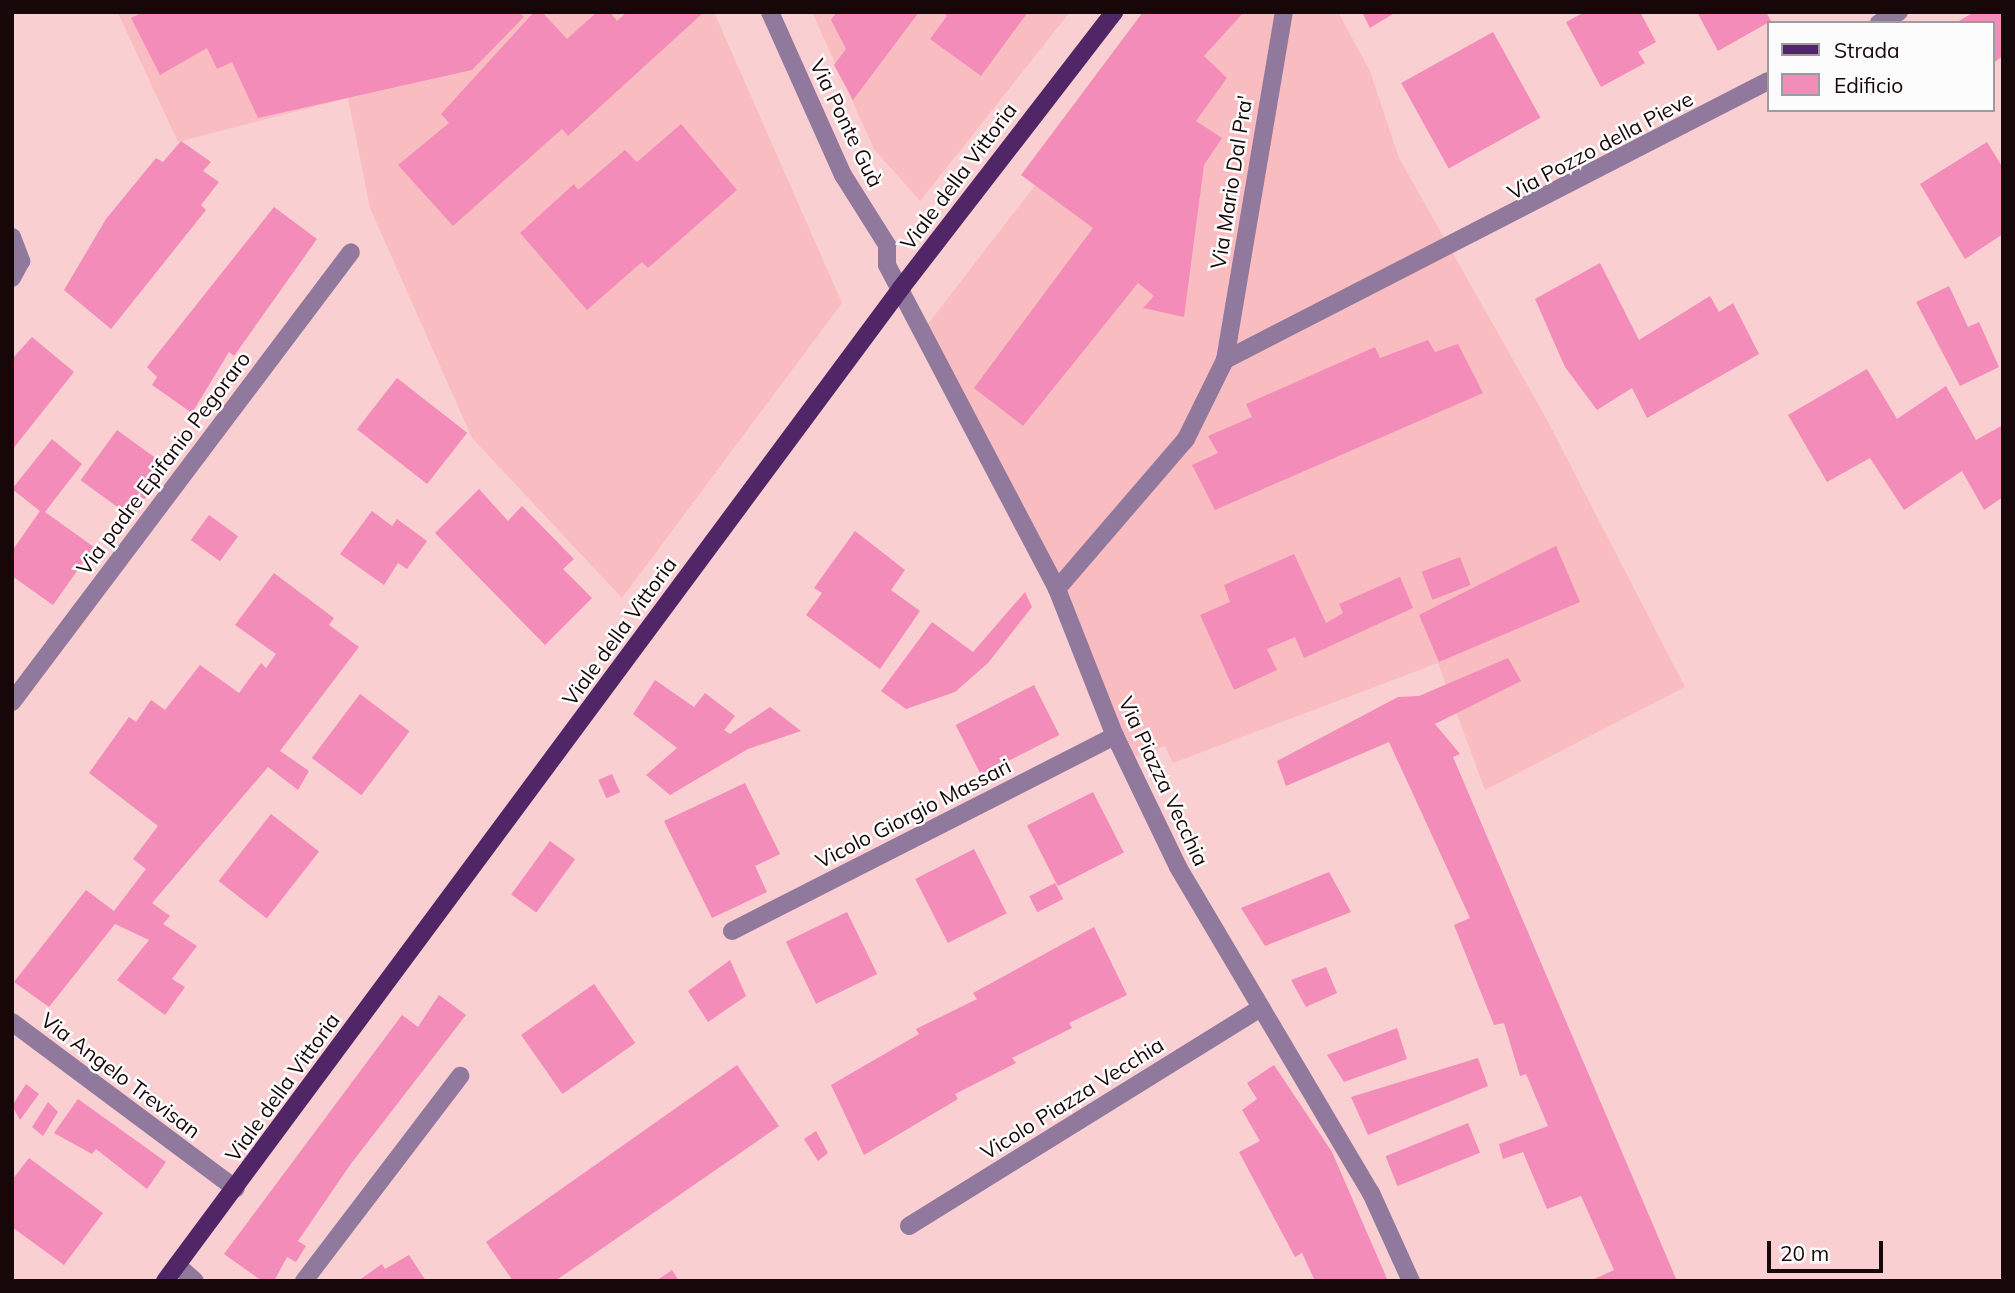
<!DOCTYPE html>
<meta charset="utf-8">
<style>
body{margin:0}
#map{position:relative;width:2015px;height:1293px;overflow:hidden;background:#facfd2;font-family:Mulish,sans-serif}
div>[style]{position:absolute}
.built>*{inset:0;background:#f9bdc1}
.building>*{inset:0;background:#f38cb9;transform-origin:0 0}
.minor>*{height:18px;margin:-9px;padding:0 9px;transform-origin:9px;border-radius:9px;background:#90799d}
.major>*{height:18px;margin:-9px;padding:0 9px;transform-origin:9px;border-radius:9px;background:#512666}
span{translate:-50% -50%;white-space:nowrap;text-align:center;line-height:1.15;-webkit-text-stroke:5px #fcfcfc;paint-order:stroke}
.street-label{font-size:21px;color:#180709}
.frame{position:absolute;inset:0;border:14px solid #180709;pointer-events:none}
.legend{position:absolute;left:1767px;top:21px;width:228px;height:91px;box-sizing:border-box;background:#fcfcfc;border:2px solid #a19a9b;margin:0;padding:9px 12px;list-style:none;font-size:21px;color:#180709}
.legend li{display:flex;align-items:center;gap:14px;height:35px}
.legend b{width:35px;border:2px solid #a19a9b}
.scale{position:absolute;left:1767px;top:1241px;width:116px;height:32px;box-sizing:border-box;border:4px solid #180709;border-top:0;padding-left:9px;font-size:21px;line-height:24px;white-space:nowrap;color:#180709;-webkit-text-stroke:5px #fcfcfc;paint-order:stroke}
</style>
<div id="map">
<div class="built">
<div style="clip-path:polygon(714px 12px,842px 303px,622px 598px,472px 438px,370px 208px,348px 98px,178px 142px,118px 13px)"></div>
<div style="clip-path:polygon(812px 12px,1070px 12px,920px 201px,874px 149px)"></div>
<div style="clip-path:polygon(1181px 12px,1338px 12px,1370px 71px,1399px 158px,1546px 418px,1685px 687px,1485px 790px,1438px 663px,1173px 763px,1165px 746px,1131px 758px,924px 329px,1104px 96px)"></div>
</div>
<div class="building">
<div style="clip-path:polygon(143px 12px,519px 12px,524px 17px,472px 70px,258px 118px,232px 62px,217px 69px,207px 48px,160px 75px,131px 18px)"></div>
<div style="clip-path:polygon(534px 12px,542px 12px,567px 39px,597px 12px,610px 12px,617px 21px,627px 12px,704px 12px,568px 136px,562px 129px,453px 226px,398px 165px,449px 123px,441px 114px)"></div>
<div style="clip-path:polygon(837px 12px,919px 12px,853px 100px,834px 65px,846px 49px,831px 20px)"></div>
<div style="clip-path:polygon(943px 12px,1028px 12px,981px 76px,930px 39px,947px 16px)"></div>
<div style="clip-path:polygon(1143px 12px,1244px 12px,1204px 56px,1227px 78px,1196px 121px,1222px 138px,1204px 165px,1184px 317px,1143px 308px,1154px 296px,1138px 283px,1023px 426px,974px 388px,1093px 228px,1021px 175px)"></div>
<div style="clip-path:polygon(1362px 12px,1396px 12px,1370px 28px)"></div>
<div style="clip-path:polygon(1585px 12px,1640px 12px,1656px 42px,1638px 52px,1645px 63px,1601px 87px,1566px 22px)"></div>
<div style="clip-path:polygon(1697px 12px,1766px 12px,1771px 21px,1718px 51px)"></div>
<div style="clip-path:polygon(1974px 12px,2003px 12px,2003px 56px,1992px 64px,1992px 23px,1959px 21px)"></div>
<div style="left:1493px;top:32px;width:98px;height:105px;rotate:61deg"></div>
<div style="clip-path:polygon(681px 124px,737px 190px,648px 268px,642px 262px,587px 310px,520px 233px,574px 184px,578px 190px,625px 150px,637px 162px)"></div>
<div style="clip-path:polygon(181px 141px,211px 162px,203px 171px,219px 182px,201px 205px,206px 210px,111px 329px,64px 290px,106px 219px,156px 158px,163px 162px)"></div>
<div style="clip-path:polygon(1987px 142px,2003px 168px,2003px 234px,1965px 259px,1920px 184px)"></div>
<div style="clip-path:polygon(274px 207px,317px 239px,234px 356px,229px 352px,192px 413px,152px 385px,157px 377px,147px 367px)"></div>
<div style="clip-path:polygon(1600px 263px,1639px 340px,1710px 296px,1719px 312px,1733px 303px,1759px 354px,1647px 418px,1632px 388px,1597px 410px,1565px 367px,1535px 299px)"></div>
<div style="clip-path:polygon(1949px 286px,1968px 327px,1979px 322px,1999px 367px,1960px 386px,1916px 302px)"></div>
<div style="clip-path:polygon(32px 337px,74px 372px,12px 450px,12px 359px)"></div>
<div style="clip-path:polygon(1428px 340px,1435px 352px,1458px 344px,1483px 393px,1215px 510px,1192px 465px,1218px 453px,1208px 436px,1252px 417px,1246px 404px,1375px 347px,1380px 358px)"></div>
<div style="clip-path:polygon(1867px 369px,1897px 419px,1946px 386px,1976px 440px,2003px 425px,2003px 497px,1984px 510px,1962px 471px,1904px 510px,1870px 458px,1827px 482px,1788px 415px)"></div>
<div style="left:397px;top:378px;width:89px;height:65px;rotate:38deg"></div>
<div style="left:117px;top:430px;width:63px;height:62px;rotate:36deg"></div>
<div style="clip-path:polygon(52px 439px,82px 464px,45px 512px,94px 547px,53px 605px,12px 576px,12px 551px,40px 511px,12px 489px)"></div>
<div style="clip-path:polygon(479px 489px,508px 521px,522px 506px,574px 559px,563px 569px,592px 598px,545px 645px,435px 533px)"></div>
<div style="clip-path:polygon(372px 511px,392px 526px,397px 519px,427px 541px,407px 569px,398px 563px,384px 585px,340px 554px)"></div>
<div style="left:209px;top:515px;width:36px;height:31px;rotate:36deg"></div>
<div style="clip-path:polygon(855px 531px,905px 570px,891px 590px,920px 611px,880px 669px,806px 615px,822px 593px,814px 588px)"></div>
<div style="clip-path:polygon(1556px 546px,1580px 602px,1439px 662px,1419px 615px)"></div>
<div style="clip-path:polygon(1294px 554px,1326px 623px,1343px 613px,1339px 604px,1400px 577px,1413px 608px,1304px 658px,1295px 637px,1267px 649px,1277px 670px,1234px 690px,1200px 615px,1230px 602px,1224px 585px)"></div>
<div style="left:1460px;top:557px;width:30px;height:41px;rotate:69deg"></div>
<div style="clip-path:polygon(274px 573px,334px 618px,329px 625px,359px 647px,280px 751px,309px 771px,298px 790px,268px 767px,152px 903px,170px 916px,163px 924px,197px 946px,172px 979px,185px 987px,165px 1015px,117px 980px,149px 940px,115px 924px,49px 1007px,14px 982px,86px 890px,114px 911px,146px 869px,133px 859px,158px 826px,89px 773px,129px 717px,136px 722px,151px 700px,165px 710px,200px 665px,239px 693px,261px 663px,266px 668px,276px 654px,235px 625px)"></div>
<div style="clip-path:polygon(1025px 592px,1032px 607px,988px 663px,955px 692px,906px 709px,881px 691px,932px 622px,973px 652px)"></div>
<div style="clip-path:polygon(1508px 658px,1521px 681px,1435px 724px,1460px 754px,1453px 757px,1677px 1281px,1590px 1281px,1614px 1270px,1581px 1196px,1547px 1209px,1523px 1152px,1503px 1159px,1499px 1144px,1548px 1126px,1526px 1074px,1520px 1076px,1504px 1023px,1494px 1025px,1454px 925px,1470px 918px,1389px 742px,1286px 786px,1277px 761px,1398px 697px,1419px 696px)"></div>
<div style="clip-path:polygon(655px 680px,694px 707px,705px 693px,735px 716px,724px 730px,730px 734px,770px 707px,801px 731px,748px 749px,670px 795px,646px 775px,677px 748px,633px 714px)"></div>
<div style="left:1034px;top:685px;width:56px;height:88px;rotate:63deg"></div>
<div style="left:360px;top:694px;width:62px;height:80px;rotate:37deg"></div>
<div style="left:612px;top:774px;width:20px;height:15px;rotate:66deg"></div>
<div style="clip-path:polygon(745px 783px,780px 854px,755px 866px,767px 892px,712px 918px,664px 821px)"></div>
<div style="left:1093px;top:792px;width:68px;height:74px;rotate:63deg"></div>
<div style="left:271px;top:814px;width:61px;height:85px;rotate:38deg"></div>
<div style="left:550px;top:841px;width:31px;height:66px;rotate:36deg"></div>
<div style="left:974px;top:849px;width:72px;height:66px;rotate:63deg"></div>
<div style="clip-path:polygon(1329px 872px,1351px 912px,1265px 946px,1241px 908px)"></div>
<div style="left:1055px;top:883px;width:18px;height:29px;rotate:63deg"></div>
<div style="left:847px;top:912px;width:69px;height:68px;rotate:64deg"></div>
<div style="clip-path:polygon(1094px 927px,1127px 995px,1069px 1023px,1072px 1028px,1012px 1058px,1016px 1063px,955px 1094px,958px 1099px,864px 1155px,831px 1085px,919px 1034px,916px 1029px,977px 999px,973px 993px)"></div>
<div style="clip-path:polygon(730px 960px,746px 996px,708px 1022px,688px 991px)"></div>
<div style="clip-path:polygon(1326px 967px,1337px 993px,1306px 1007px,1291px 980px)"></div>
<div style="left:594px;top:984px;width:72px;height:89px;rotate:55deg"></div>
<div style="clip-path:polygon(439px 995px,466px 1015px,350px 1165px,298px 1241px,306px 1246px,296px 1262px,287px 1257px,274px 1281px,262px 1281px,224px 1254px,402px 1015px,418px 1027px)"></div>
<div style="clip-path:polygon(1397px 1028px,1407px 1059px,1344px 1082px,1327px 1055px)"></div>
<div style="clip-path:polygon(1478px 1058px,1488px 1086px,1368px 1135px,1351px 1097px)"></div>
<div style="clip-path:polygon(737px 1065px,779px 1126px,555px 1281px,513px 1281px,486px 1242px)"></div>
<div style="clip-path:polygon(1274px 1065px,1332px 1152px,1388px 1281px,1315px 1281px,1302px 1253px,1295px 1257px,1239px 1152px,1260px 1141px,1242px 1110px,1257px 1099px,1247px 1083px)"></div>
<div style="clip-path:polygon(26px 1084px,39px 1094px,20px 1120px,12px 1106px)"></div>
<div style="clip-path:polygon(78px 1099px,166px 1162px,147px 1189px,96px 1149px,92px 1154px,54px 1133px)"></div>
<div style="clip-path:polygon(48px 1102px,58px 1112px,43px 1136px,32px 1127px)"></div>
<div style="left:1468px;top:1123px;width:32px;height:89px;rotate:68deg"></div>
<div style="clip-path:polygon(816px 1131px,828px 1153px,818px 1161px,804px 1139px)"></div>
<div style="clip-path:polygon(29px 1158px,103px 1213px,64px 1265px,12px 1227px,12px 1180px)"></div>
<div style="clip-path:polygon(409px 1255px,426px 1281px,358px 1281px,382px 1264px,385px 1269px)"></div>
<div style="clip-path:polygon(672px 1270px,679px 1281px,656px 1281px)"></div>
</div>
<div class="minor">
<div style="left:770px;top:12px;width:179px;rotate:65.9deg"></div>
<div style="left:843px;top:175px;width:83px;rotate:57.8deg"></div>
<div style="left:887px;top:245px;width:20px;rotate:90deg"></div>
<div style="left:887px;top:265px;width:366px;rotate:62.3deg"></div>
<div style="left:1057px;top:589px;width:158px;rotate:68.5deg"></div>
<div style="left:1115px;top:736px;width:145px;rotate:64.3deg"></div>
<div style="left:1178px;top:867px;width:379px;rotate:59.4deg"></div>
<div style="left:1371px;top:1193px;width:97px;rotate:65.6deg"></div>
<div style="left:1879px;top:23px;width:23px;rotate:-29deg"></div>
<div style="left:12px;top:237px;width:26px;rotate:69deg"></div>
<div style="left:21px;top:261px;width:19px;rotate:118deg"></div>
<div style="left:1225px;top:360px;width:610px;rotate:-27.19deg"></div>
<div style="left:1057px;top:589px;width:198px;rotate:-49.3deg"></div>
<div style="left:1186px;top:439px;width:88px;rotate:-63.7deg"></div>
<div style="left:1225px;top:360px;width:353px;rotate:-80.4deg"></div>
<div style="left:12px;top:702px;width:563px;rotate:-53.01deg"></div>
<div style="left:732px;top:931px;width:430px;rotate:-27deg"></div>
<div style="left:12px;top:1022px;width:279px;rotate:36.7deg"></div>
<div style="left:909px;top:1226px;width:413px;rotate:-31.8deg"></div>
<div style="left:177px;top:1265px;width:24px;rotate:42deg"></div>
<div style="left:304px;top:1281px;width:258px;rotate:-52.7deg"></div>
</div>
<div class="major">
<div style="left:165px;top:1281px;width:1236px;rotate:-53.45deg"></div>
<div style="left:901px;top:288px;width:349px;rotate:-52.3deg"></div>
</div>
<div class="street-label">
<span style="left:847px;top:123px;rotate:64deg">Via Ponte Guà</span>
<span style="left:1600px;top:145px;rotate:-28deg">Via Pozzo della Pieve</span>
<span style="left:958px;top:176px;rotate:-53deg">Viale della Vittoria</span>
<span style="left:1231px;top:182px;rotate:-81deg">Via Mario Dal Pra'</span>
<span style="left:163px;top:463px;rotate:-53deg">Via padre Epifanio Pegoraro</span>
<span style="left:619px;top:631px;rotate:-54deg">Viale della Vittoria</span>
<span style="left:1164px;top:781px;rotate:65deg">Via Piazza Vecchia</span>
<span style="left:913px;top:813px;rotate:-27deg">Vicolo Giorgio Massari</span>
<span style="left:121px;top:1075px;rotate:37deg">Via Angelo Trevisan</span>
<span style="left:282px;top:1087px;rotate:-54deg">Viale della Vittoria</span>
<span style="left:1072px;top:1098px;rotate:-32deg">Vicolo Piazza Vecchia</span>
</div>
<div class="frame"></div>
<ul class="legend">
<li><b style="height:9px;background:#512666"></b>Strada</li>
<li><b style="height:19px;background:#f38cb9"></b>Edificio</li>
</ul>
<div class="scale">20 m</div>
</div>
